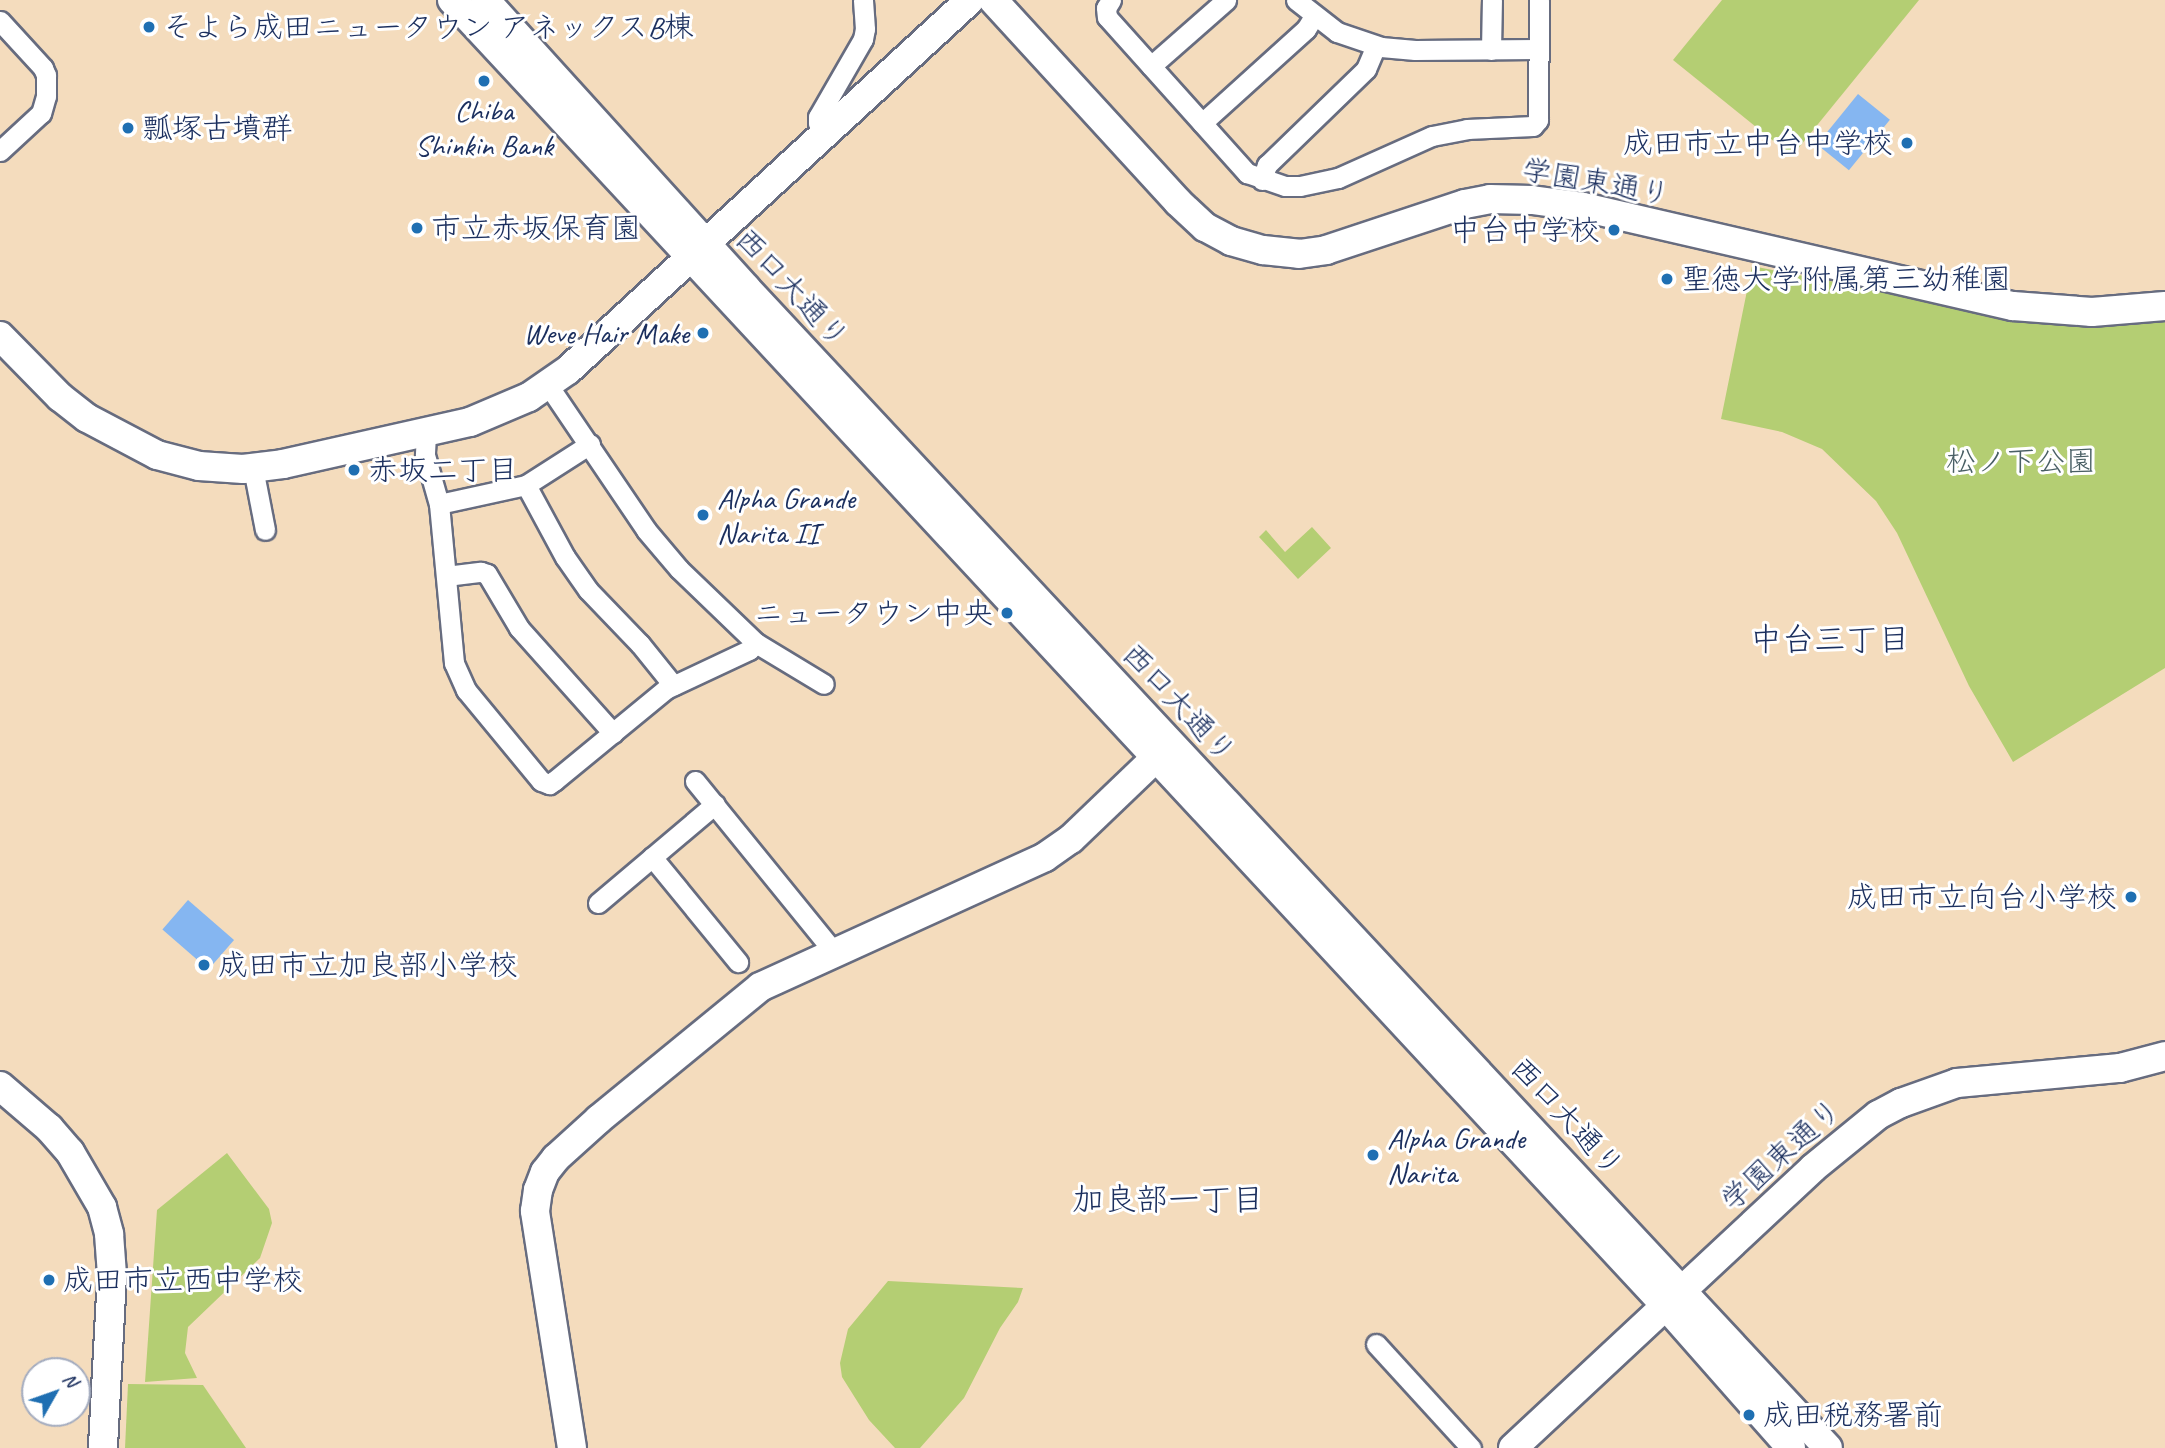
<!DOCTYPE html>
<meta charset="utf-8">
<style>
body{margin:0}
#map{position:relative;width:2165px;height:1448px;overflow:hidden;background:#f4dcbd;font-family:Caveat,"Klee One",sans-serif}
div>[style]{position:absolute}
.green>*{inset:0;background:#b4ce73}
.water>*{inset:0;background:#85b6f1;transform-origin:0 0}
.roads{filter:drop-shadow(2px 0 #676c7f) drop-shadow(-2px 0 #676c7f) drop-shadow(0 2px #676c7f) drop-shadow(0 -2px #676c7f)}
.street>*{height:19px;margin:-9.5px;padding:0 9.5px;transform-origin:9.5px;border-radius:9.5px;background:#fff}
.secondary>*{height:28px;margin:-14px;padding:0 14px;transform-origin:14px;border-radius:14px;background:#fff}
.dots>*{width:19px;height:19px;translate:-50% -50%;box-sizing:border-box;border:4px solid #fff;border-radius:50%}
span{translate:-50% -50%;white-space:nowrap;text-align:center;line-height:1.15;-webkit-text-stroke:6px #fff;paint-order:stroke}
.poi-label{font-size:30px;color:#1b2f5e}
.left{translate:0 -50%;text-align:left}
.right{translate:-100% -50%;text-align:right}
.street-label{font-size:30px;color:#1b2f5e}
.park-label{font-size:30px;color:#495f64}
.neighbourhood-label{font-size:32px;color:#1b2f5e}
.north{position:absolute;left:21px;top:1357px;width:70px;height:70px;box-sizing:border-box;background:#fff;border:2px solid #a4acbf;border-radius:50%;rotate:50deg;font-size:19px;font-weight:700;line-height:28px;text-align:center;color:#1b2f5e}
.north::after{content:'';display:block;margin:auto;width:24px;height:32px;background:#1f6fb2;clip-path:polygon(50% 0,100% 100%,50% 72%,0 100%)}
</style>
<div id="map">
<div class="green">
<div style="clip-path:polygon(1722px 0,1919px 0,1792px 156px,1673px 60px)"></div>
<div style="clip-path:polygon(1752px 266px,1912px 297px,2165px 316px,2165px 668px,2013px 762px,1969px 686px,1897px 533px,1876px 501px,1822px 449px,1782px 432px,1721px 419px)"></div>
<div style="clip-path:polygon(1312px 527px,1331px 548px,1298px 579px,1259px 537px,1266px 530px,1285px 552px)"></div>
<div style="clip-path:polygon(227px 1153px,269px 1209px,272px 1223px,260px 1258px,188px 1327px,185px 1353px,197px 1378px,145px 1382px,157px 1210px)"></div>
<div style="clip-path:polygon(888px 1281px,1023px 1288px,1018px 1302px,1000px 1328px,964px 1398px,920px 1448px,895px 1448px,869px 1420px,842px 1377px,840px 1363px,848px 1329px)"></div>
<div style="clip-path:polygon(128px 1384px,203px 1385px,246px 1448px,125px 1448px)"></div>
</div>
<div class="water">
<div style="left:1858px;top:94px;width:41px;height:65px;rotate:39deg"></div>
<div style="left:188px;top:900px;width:61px;height:39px;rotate:41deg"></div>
</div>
<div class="roads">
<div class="street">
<div style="left:1111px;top:0;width:9px;rotate:122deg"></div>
<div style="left:1106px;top:8px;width:9px;rotate:84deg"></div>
<div style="left:1107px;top:17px;width:210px;rotate:48.1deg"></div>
<div style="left:1247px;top:173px;width:40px;rotate:18.9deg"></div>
<div style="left:1285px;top:186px;width:15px"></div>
<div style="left:1300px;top:186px;width:39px;rotate:-12deg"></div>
<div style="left:1338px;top:178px;width:103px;rotate:-24.1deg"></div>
<div style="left:1432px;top:136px;width:36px;rotate:-11deg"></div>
<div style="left:1467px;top:129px;width:66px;rotate:-2.6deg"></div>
<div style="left:1533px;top:126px;width:8px;rotate:-50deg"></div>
<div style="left:1538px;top:120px;width:120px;rotate:-89.5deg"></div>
<div style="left:1296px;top:0;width:52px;rotate:38deg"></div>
<div style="left:1337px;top:32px;width:46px;rotate:18.8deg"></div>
<div style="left:1381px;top:47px;width:34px;rotate:5deg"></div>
<div style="left:1415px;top:50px;width:123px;rotate:-0.5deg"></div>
<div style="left:0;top:21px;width:64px;rotate:47.5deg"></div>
<div style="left:43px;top:68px;width:8px;rotate:67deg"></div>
<div style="left:46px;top:75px;width:21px;rotate:90deg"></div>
<div style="left:46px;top:96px;width:18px;rotate:106deg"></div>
<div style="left:41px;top:113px;width:56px;rotate:137.2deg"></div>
<div style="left:1491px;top:50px;width:50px;rotate:-88.9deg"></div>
<div style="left:1151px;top:66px;width:100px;rotate:-41.3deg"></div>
<div style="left:1202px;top:123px;width:140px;rotate:-42.1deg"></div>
<div style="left:1306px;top:29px;width:15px;rotate:-58deg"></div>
<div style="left:825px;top:134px;width:13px;rotate:-122deg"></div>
<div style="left:818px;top:123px;width:6px;rotate:-90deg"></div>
<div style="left:818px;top:117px;width:90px;rotate:-60deg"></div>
<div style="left:863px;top:39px;width:10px;rotate:-79deg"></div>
<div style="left:865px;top:29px;width:29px;rotate:-94deg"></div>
<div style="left:1262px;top:180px;width:16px;rotate:-72deg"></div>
<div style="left:1267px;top:165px;width:138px;rotate:-44.1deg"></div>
<div style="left:1366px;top:69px;width:25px;rotate:-67deg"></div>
<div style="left:548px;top:385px;width:175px;rotate:55.9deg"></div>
<div style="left:646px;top:530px;width:51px;rotate:49.8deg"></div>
<div style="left:679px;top:569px;width:107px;rotate:43.9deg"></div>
<div style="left:756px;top:643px;width:79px;rotate:31.1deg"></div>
<div style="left:426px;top:434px;width:21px;rotate:93deg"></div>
<div style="left:425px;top:455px;width:51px;rotate:74.1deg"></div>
<div style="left:439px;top:504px;width:160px;rotate:84.6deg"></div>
<div style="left:454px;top:663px;width:30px;rotate:66deg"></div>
<div style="left:466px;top:690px;width:118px;rotate:50.5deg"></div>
<div style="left:541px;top:781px;width:9px;rotate:21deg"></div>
<div style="left:549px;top:784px;width:6px;rotate:-31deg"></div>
<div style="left:554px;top:781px;width:145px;rotate:-39.4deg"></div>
<div style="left:666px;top:689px;width:92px;rotate:-25.2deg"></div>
<div style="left:749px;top:650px;width:10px;rotate:-45deg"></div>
<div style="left:253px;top:468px;width:63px;rotate:79deg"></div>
<div style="left:526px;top:485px;width:82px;rotate:61.6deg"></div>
<div style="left:565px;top:557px;width:40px;rotate:55.1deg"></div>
<div style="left:588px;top:590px;width:75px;rotate:46.1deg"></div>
<div style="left:640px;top:644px;width:53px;rotate:51.2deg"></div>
<div style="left:439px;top:504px;width:89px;rotate:-12.3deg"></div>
<div style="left:526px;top:485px;width:76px;rotate:-32.6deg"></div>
<div style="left:446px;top:576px;width:35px;rotate:-7deg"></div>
<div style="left:481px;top:572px;width:6px;rotate:18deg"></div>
<div style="left:487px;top:574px;width:63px;rotate:59.3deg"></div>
<div style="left:519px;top:628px;width:141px;rotate:48.2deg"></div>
<div style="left:695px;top:781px;width:220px;rotate:50.9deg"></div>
<div style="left:652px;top:857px;width:136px;rotate:50.7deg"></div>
<div style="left:598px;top:903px;width:153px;rotate:-40.2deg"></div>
<div style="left:1376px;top:1344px;width:141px;rotate:47.6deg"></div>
</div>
<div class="secondary">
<div style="left:452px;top:0;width:1783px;rotate:47.09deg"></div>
<div style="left:1666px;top:1306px;width:189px;rotate:48.6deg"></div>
<div style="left:485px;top:0;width:389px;rotate:47.8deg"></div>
<div style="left:746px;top:288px;width:1586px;rotate:46.99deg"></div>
<div style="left:993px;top:0;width:274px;rotate:47.5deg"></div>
<div style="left:1178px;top:202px;width:37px;rotate:43deg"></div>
<div style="left:1205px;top:227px;width:30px;rotate:28deg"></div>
<div style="left:1231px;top:241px;width:33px;rotate:16deg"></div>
<div style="left:1263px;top:250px;width:36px;rotate:6deg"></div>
<div style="left:1299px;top:254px;width:27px;rotate:-8deg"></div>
<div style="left:1326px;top:250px;width:146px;rotate:-18.3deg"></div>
<div style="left:1465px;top:204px;width:25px;rotate:-11deg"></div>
<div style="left:1490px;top:199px;width:42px;rotate:1.4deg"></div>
<div style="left:1532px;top:200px;width:51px;rotate:7.8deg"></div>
<div style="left:1583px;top:207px;width:441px;rotate:13deg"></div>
<div style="left:2013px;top:306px;width:79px;rotate:4.3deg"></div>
<div style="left:2092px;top:312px;width:73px;rotate:-4.7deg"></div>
<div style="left:0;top:336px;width:86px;rotate:45.5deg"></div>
<div style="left:60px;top:397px;width:34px;rotate:38deg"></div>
<div style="left:87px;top:418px;width:79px;rotate:27.9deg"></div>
<div style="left:157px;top:455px;width:43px;rotate:14.7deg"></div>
<div style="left:199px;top:466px;width:44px;rotate:3.9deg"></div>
<div style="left:243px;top:469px;width:40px;rotate:-7.1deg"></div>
<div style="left:283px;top:464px;width:192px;rotate:-12.7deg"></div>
<div style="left:470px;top:422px;width:64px;rotate:-23deg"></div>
<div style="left:529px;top:397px;width:47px;rotate:-34.7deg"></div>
<div style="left:568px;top:370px;width:546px;rotate:-42.63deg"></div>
<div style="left:0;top:1086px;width:65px;rotate:40.6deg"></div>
<div style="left:49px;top:1128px;width:32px;rotate:49deg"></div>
<div style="left:70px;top:1152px;width:64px;rotate:59.8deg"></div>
<div style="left:102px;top:1207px;width:28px;rotate:75deg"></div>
<div style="left:109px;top:1234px;width:41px;rotate:85.8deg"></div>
<div style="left:112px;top:1275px;width:173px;rotate:93deg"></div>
<div style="left:572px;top:1448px;width:240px;rotate:-98.9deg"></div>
<div style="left:535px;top:1211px;width:21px;rotate:-82deg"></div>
<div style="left:538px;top:1190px;width:19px;rotate:-69deg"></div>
<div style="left:545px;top:1172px;width:18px;rotate:-52deg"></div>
<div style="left:556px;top:1158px;width:58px;rotate:-42.2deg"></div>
<div style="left:599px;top:1119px;width:208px;rotate:-39.3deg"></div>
<div style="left:760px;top:987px;width:313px;rotate:-24.5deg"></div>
<div style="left:1045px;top:857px;width:32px;rotate:-35deg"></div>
<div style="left:1071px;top:839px;width:134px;rotate:-43.8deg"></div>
<div style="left:1513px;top:1448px;width:410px;rotate:-43deg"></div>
<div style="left:1813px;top:1168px;width:84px;rotate:-39.2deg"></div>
<div style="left:1878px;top:1115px;width:26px;rotate:-28deg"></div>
<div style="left:1901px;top:1103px;width:59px;rotate:-19.7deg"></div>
<div style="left:1957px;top:1083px;width:164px;rotate:-5.3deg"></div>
<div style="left:2120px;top:1068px;width:47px;rotate:-14.9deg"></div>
</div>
</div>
<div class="dots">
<div style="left:149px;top:27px;background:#1f6fb2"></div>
<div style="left:484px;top:81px;background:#1f6fb2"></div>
<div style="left:128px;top:128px;background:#1f6fb2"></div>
<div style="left:1907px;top:143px;background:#1f6fb2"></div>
<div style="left:417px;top:228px;background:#1f6fb2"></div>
<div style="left:1614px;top:230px;background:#1f6fb2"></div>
<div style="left:1667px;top:279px;background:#1f6fb2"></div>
<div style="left:703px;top:333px;background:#1f6fb2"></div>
<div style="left:354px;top:470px;background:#1f6fb2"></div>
<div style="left:703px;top:515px;background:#1f6fb2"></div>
<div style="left:1007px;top:613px;background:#1f6fb2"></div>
<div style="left:2131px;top:897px;background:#1f6fb2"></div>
<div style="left:204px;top:965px;background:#1f6fb2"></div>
<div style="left:1373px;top:1155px;background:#1f6fb2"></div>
<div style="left:49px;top:1280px;background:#1f6fb2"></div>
<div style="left:1749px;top:1415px;background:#1f6fb2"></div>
</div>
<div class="poi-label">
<span class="left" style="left:163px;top:27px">そよら成田ニュータウン アネックスB棟</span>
<span style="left:484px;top:127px">Chiba<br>Shinkin Bank</span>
<span class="left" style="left:142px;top:128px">瓢塚古墳群</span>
<span class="right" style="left:1893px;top:143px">成田市立中台中学校</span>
<span class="left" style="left:431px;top:228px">市立赤坂保育園</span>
<span class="right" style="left:1600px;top:230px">中台中学校</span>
<span class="left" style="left:1681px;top:279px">聖徳大学附属第三幼稚園</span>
<span class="right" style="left:689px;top:333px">Weve Hair Make</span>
<span class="left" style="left:368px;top:470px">赤坂二丁目</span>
<span class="left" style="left:717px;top:515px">Alpha Grande<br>Narita II</span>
<span class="right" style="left:993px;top:613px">ニュータウン中央</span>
<span class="right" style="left:2117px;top:897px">成田市立向台小学校</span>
<span class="left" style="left:218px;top:965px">成田市立加良部小学校</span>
<span class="left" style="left:1387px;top:1155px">Alpha Grande<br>Narita</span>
<span class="left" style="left:63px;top:1280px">成田市立西中学校</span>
<span class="left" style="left:1763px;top:1415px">成田税務署前</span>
</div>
<div class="street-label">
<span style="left:1596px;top:182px;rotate:10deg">学園東通り</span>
<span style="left:792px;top:288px;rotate:47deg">西口大通り</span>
<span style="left:1179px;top:703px;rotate:47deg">西口大通り</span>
<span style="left:1567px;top:1117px;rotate:47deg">西口大通り</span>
<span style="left:1781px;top:1155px;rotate:-42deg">学園東通り</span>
</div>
<div class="park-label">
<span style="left:2021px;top:461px">松ノ下公園</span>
</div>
<div class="neighbourhood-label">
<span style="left:1830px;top:640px">中台三丁目</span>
<span style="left:1168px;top:1200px">加良部一丁目</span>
</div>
<div class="north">N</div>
</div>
